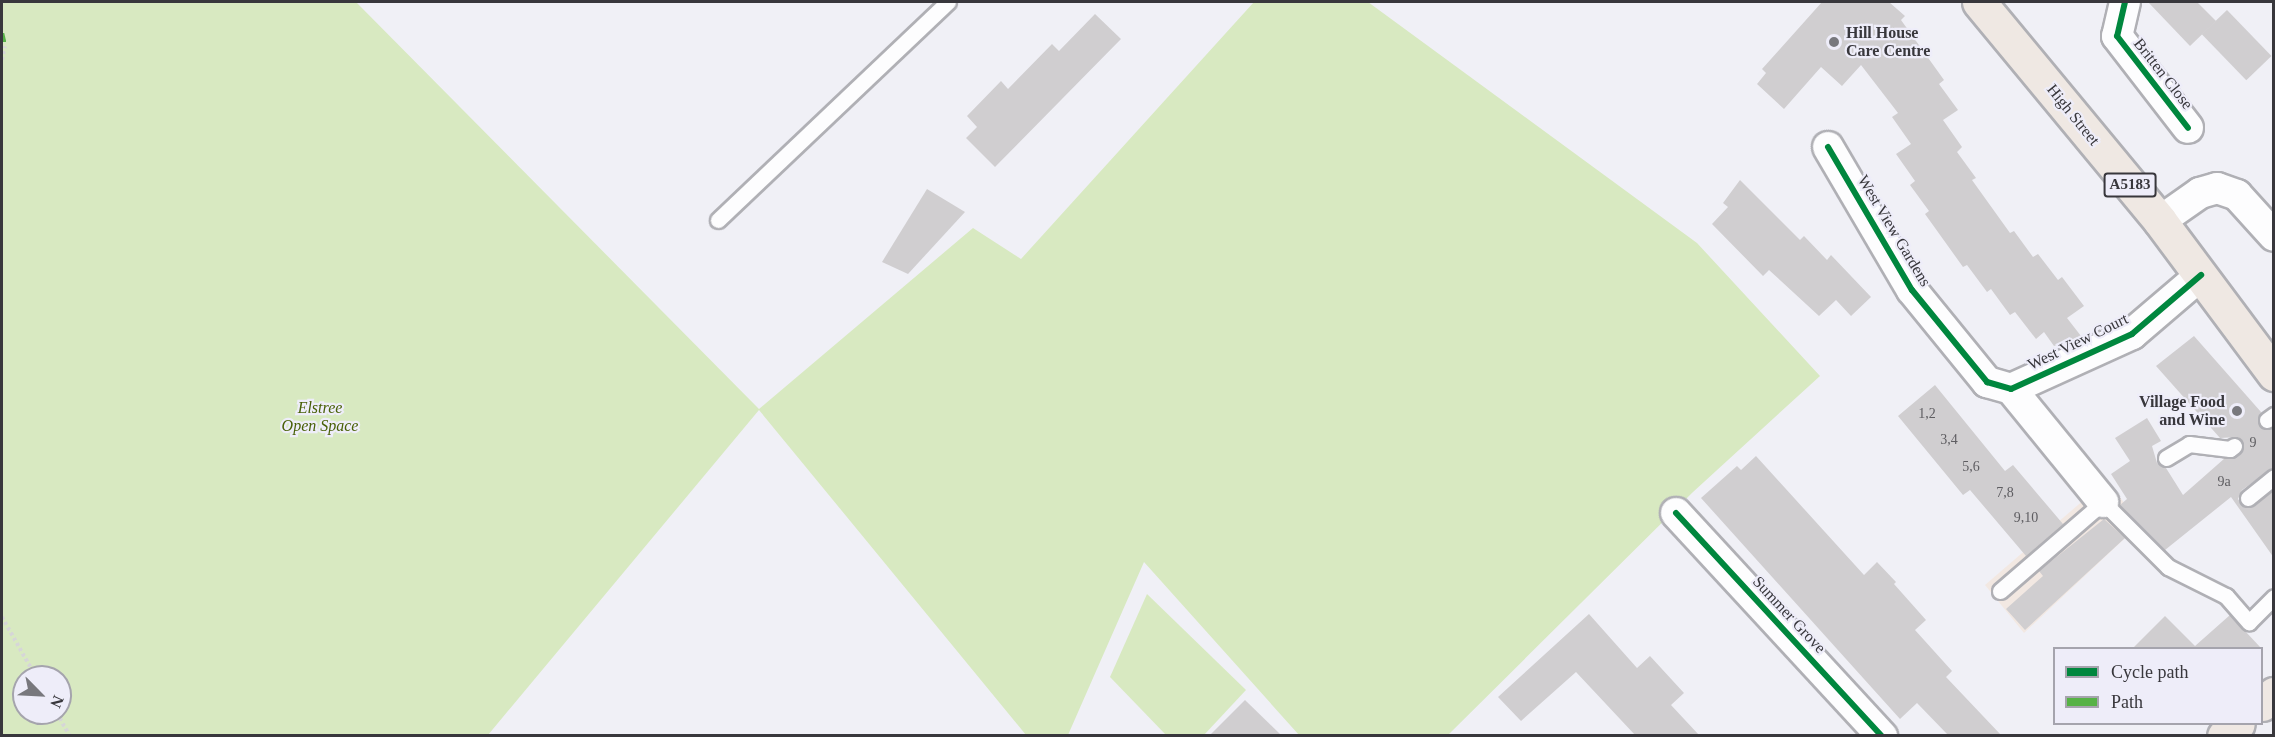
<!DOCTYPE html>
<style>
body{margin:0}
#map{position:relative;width:2275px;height:737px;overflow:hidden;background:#f0f0f6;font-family:Georgia,serif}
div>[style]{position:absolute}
.industrial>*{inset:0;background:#f2e8e2}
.green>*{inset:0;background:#d8e9c1}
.building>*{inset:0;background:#d0ced0;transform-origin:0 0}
.path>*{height:4px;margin-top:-2px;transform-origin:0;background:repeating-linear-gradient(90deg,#d6d6d7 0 3px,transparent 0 6px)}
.roads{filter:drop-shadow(2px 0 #b0b0b5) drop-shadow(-2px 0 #b0b0b5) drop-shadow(0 2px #b0b0b5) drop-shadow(0 -2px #b0b0b5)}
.service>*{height:15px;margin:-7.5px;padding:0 7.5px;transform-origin:7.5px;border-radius:7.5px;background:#fdfdfe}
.minor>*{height:30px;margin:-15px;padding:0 15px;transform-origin:15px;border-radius:15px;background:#fdfdfe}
.primary>*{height:33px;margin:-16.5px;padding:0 16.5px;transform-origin:16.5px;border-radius:16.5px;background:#efe8e3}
.quiet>*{height:4.5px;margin-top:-2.25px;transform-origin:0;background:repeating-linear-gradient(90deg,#56b246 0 9px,transparent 0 13.5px)}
.cycleway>*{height:6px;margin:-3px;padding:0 3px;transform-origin:3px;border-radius:3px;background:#00873e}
.dots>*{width:16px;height:16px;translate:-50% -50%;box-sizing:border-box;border:3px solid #eeedf9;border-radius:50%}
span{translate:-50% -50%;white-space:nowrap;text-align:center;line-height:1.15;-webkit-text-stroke:4.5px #eeedf9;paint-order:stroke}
.number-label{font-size:14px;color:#5e5d61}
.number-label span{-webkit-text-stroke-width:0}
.shield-label span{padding:2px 4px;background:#eeedf9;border:2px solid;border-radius:4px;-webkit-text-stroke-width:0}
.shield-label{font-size:15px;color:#38373c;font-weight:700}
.poi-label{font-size:16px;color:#38373c;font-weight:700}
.left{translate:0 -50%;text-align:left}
.right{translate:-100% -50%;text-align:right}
.street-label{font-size:16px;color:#38373c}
.park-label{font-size:16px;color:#486006;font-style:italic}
.frame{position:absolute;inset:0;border:3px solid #38373c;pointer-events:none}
.legend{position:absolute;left:2053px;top:647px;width:210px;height:78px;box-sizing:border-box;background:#eeedf9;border:2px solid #a5a4ad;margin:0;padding:8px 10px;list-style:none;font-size:18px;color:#38373c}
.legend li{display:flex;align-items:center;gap:12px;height:30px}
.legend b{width:30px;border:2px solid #a5a4ad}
.north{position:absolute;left:12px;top:665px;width:60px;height:60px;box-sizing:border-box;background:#eeedf9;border:2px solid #a5a4ad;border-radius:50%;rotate:114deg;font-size:16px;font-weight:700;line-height:24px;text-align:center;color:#38373c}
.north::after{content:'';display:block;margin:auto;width:21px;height:27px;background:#78787d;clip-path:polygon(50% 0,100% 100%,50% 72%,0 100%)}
</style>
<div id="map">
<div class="industrial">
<div style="clip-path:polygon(2107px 480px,2140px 524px,2024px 633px,1985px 585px)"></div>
</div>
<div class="green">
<div style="clip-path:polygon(evenodd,2px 2px,356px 2px,759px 409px,973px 228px,1021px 259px,1254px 2px,1368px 2px,1697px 243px,1820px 376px,1693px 492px,1448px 735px,1299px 735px,1144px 562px,1068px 735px,1026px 735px,759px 410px,488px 735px,2px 735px,2px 2px,24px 677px,60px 677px,60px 713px,24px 713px,24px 677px)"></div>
<div style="clip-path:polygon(1147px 594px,1246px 690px,1204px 735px,1166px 735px,1110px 677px)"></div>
</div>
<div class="building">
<div style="clip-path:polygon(1822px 2px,1889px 2px,1905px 16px,1901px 20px,1944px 80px,1939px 84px,1958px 110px,1943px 120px,1962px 147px,1957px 152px,1976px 178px,1972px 180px,2010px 233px,2014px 231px,2033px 257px,2038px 254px,2058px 280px,2062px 277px,2084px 306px,2067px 318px,2081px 336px,2054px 346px,2044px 332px,2036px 339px,2015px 312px,2010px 315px,1991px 289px,1987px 292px,1967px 265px,1963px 267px,1925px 214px,1929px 211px,1910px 185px,1915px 181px,1896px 154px,1911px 144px,1892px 117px,1898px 113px,1861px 65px,1842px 86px,1821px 67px,1784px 109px,1757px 84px,1766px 73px,1762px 69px)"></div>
<div style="clip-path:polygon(2148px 2px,2197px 2px,2216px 21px,2190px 46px)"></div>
<div style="left:2227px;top:10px;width:64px;height:35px;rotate:46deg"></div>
<div style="clip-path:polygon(1095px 14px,1121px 39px,995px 167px,966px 138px,977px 127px,967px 116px,1001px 81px,1008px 89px,1052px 44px,1059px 51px)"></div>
<div style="clip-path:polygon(1740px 180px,1800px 240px,1804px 236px,1827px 260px,1831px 255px,1871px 297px,1851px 316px,1836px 300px,1819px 316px,1769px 270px,1763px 276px,1712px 224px,1728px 207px,1723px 203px)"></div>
<div style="clip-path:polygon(927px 189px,965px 212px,908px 274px,882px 262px)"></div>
<div style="clip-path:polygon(2194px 336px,2261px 412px,2259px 426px,2274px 427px,2274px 467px,2242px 490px,2238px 499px,2244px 507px,2250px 507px,2274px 490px,2274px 558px,2231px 497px,2165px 550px,2120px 505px,2127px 499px,2111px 474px,2130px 461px,2115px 438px,2147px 418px,2161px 441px,2152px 446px,2157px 463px,2166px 468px,2183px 495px,2225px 458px,2236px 457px,2243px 449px,2238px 437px,2220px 438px,2156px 366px)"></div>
<div style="clip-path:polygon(1935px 385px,2005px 471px,2013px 465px,2063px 524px,2026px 556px,1970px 490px,1963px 495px,1898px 416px)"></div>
<div style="clip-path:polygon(1756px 456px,1864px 575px,1877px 562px,1896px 582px,1894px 584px,1926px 620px,1915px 630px,1952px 671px,1946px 677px,2001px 735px,1948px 735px,1917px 703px,1900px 719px,1701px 498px,1737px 466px,1741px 470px)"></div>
<div style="clip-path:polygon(2104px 519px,2125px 538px,2025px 630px,2006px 609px,2043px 576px,2039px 571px)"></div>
<div style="clip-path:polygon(1589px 614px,1637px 668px,1650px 656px,1684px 693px,1671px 705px,1699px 735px,1635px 735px,1576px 672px,1521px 721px,1498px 697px)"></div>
<div style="clip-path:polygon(2230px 615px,2261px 648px,2133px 648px,2165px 616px,2195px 646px)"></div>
<div style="clip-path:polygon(1245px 700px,1281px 735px,1210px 735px)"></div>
</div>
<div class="path">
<div style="left:2px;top:60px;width:14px;rotate:-78deg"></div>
<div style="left:2px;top:617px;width:69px;rotate:60.5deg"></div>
<div style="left:57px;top:713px;width:26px;rotate:61deg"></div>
</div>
<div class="roads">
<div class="service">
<div style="left:718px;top:220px;width:317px;rotate:-43.5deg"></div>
<div style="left:2267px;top:420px;width:9px;rotate:-36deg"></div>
<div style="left:2166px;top:458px;width:27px;rotate:-31deg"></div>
<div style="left:2189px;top:444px;width:41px;rotate:7deg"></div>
<div style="left:2230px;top:449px;width:5px;rotate:-37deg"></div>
<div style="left:2248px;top:498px;width:33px;rotate:-39deg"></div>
<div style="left:2000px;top:591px;width:136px;rotate:-40.8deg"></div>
<div style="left:2103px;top:502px;width:92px;rotate:45deg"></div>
<div style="left:2168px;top:567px;width:65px;rotate:26.6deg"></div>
<div style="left:2226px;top:596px;width:35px;rotate:49deg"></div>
<div style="left:2249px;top:622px;width:35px;rotate:-45deg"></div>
</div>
<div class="minor">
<div style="left:2125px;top:2px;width:35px;rotate:103deg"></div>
<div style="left:2117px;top:36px;width:116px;rotate:52.3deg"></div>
<div style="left:1828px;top:147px;width:166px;rotate:59.6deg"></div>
<div style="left:1912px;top:290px;width:119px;rotate:50.8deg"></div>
<div style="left:1987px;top:382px;width:25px;rotate:16deg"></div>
<div style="left:2011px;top:389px;width:133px;rotate:-24.4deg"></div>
<div style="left:2132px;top:334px;width:91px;rotate:-40.5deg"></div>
<div style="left:2160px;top:221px;width:49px;rotate:-35deg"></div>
<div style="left:2200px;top:193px;width:18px;rotate:-16deg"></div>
<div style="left:2217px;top:188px;width:21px;rotate:19deg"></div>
<div style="left:2237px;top:195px;width:55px;rotate:47.9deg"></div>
<div style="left:2011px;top:389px;width:146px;rotate:50.8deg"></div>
<div style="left:1676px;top:513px;width:304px;rotate:47.3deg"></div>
</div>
<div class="primary">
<div style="left:1979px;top:2px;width:284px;rotate:50.4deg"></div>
<div style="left:2160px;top:221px;width:191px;rotate:53.3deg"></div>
<div style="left:2262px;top:704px;width:16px;rotate:-40deg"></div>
<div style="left:2224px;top:736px;width:18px;rotate:-41deg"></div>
</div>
</div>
<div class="quiet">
<div style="left:2px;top:33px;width:13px;rotate:77deg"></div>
</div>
<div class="cycleway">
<div style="left:2125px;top:2px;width:35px;rotate:103deg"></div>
<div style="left:2117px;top:36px;width:116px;rotate:52.3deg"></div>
<div style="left:1828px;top:147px;width:166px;rotate:59.6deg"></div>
<div style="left:1912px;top:290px;width:119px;rotate:50.8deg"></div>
<div style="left:1987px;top:382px;width:25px;rotate:16deg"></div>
<div style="left:2011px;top:389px;width:133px;rotate:-24.4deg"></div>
<div style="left:2132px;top:334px;width:91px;rotate:-40.5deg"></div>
<div style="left:1676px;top:513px;width:304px;rotate:47.3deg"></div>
</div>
<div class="dots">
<div style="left:1834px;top:42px;background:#78787d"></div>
<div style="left:2237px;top:411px;background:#78787d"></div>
</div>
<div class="number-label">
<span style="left:1927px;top:414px">1,2</span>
<span style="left:1949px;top:440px">3,4</span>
<span style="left:2253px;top:443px">9</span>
<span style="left:1971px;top:467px">5,6</span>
<span style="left:2224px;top:482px">9a</span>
<span style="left:2005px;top:493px">7,8</span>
<span style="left:2026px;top:518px">9,10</span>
</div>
<div class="shield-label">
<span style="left:2130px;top:185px">A5183</span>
</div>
<div class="poi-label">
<span class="left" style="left:1846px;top:42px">Hill House<br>Care Centre</span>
<span class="right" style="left:2225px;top:411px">Village Food<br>and Wine</span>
</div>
<div class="street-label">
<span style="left:2163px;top:74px;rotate:52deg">Britten Close</span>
<span style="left:2073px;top:115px;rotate:51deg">High Street</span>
<span style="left:1894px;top:231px;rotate:59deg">West View Gardens</span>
<span style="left:2078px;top:342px;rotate:-26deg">West View Court</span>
<span style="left:1789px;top:615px;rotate:47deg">Summer Grove</span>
</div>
<div class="park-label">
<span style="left:320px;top:417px">Elstree<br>Open Space</span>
</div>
<div class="frame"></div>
<ul class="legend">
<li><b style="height:8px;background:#00873e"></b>Cycle path</li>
<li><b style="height:8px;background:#56b246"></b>Path</li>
</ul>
<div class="north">N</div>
</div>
